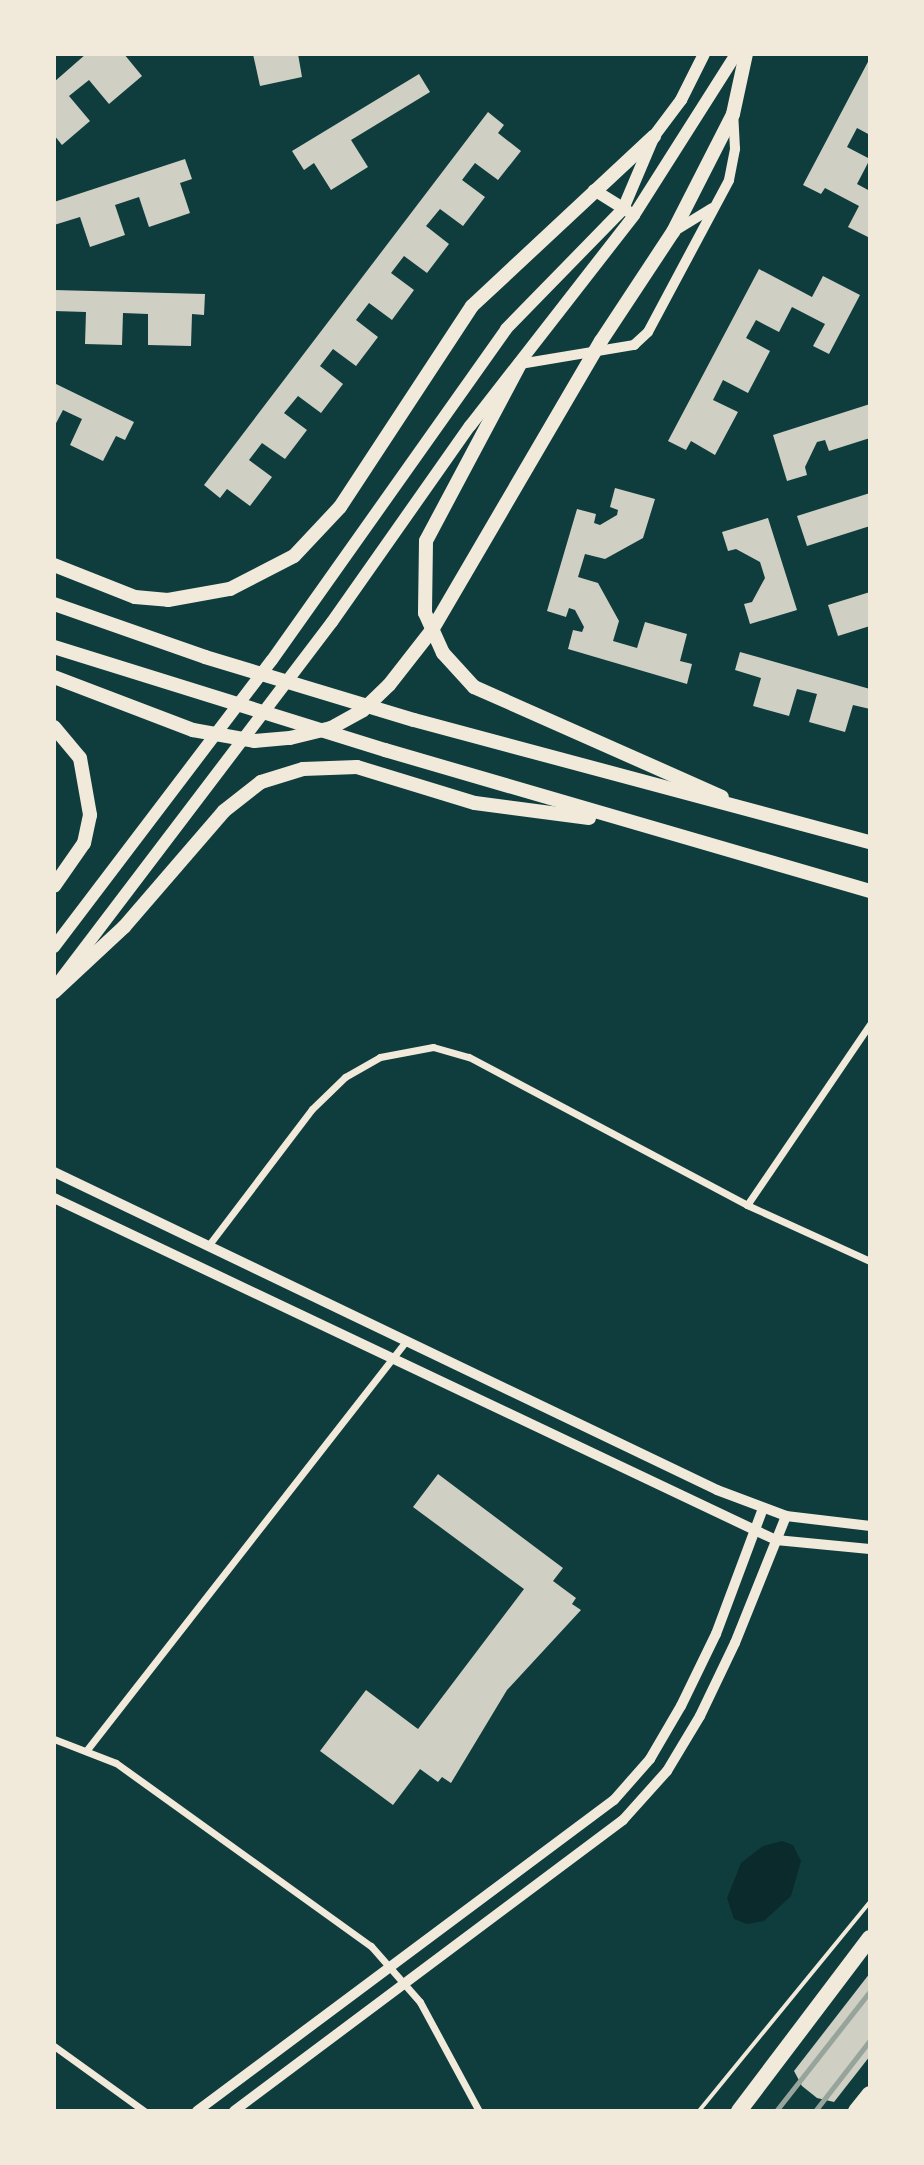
<!DOCTYPE html>
<style>
body{margin:0}
#map{position:relative;width:924px;height:2165px;overflow:hidden;background:#0f3d3e;font-family:Figtree,sans-serif}
div>[style]{position:absolute}
.water>*{inset:0;background:#0a2a2b}
.building>*{inset:0;background:#cfcfc3}
.path>*{height:3.5px;margin:-1.75px;padding:0 1.75px;transform-origin:1.75px;border-radius:1.75px;background:#f1e9da}
.minor>*{height:7px;margin:-3.5px;padding:0 3.5px;transform-origin:3.5px;border-radius:3.5px;background:#f1e9da}
.tertiary>*{height:10px;margin:-5px;padding:0 5px;transform-origin:5px;border-radius:5px;background:#f1e9da}
.secondary>*{height:12px;margin:-6px;padding:0 6px;transform-origin:6px;border-radius:6px;background:#f1e9da}
.primary>*{height:14px;margin:-7px;padding:0 7px;transform-origin:7px;border-radius:7px;background:#f1e9da}
.trunk>*{height:16px;margin:-8px;padding:0 8px;transform-origin:8px;border-radius:8px;background:#f1e9da}
.rail>*{height:5px;margin:-2.5px;padding:0 2.5px;transform-origin:2.5px;border-radius:2.5px;background:#97a49c}
span{translate:-50% -50%;white-space:nowrap;text-align:center;line-height:1.15;-webkit-text-stroke:5px #f1e9da;paint-order:stroke}
.frame{position:absolute;inset:0;border:56px solid #f1e9da;pointer-events:none}
</style>
<div id="map">
<div class="water">
<div style="clip-path:polygon(782px 1841px,793px 1845px,801px 1861px,791px 1896px,764px 1921px,747px 1924px,734px 1919px,727px 1898px,741px 1863px,763px 1846px)"></div>
</div>
<div class="building">
<div style="clip-path:polygon(86px 54px,124px 54px,142px 76px,109px 104px,89px 80px,69px 96px,90px 121px,62px 145px,54px 135px,54px 82px)"></div>
<div style="clip-path:polygon(253px 54px,298px 54px,302px 77px,260px 86px)"></div>
<div style="clip-path:polygon(870px 58px,870px 135px,857px 128px,847px 147px,870px 159px,857px 184px,870px 191px,870px 238px,848px 227px,859px 206px,825px 188px,821px 194px,803px 185px)"></div>
<div style="clip-path:polygon(419px 74px,430px 92px,351px 140px,368px 167px,331px 190px,314px 163px,304px 170px,292px 151px)"></div>
<div style="clip-path:polygon(488px 112px,504px 125px,498px 133px,521px 151px,498px 180px,475px 163px,462px 180px,485px 197px,463px 226px,440px 209px,426px 226px,449px 244px,427px 273px,404px 256px,391px 273px,414px 290px,392px 320px,369px 303px,356px 320px,378px 337px,356px 366px,333px 349px,320px 366px,343px 384px,321px 413px,298px 396px,284px 413px,307px 430px,285px 459px,262px 443px,249px 460px,272px 477px,250px 506px,227px 489px,220px 498px,204px 485px)"></div>
<div style="clip-path:polygon(185px 159px,192px 179px,180px 183px,190px 213px,149px 227px,139px 197px,115px 205px,125px 235px,90px 247px,80px 217px,54px 225px,54px 202px)"></div>
<div style="clip-path:polygon(759px 269px,812px 297px,823px 276px,860px 295px,829px 354px,813px 346px,825px 324px,792px 307px,779px 332px,756px 320px,746px 338px,770px 351px,748px 393px,723px 380px,713px 400px,738px 412px,715px 455px,691px 441px,686px 450px,668px 441px)"></div>
<div style="clip-path:polygon(54px 290px,205px 294px,204px 315px,192px 314px,191px 346px,148px 345px,148px 314px,123px 313px,122px 345px,85px 344px,86px 312px,54px 311px)"></div>
<div style="clip-path:polygon(54px 383px,134px 422px,125px 440px,116px 436px,103px 461px,70px 445px,82px 419px,63px 410px,54px 427px)"></div>
<div style="clip-path:polygon(870px 404px,870px 438px,829px 451px,825px 440px,817px 442px,805px 467px,807px 475px,787px 481px,773px 435px)"></div>
<div style="clip-path:polygon(615px 488px,655px 499px,643px 538px,605px 559px,585px 554px,578px 577px,598px 583px,619px 621px,613px 641px,637px 648px,645px 622px,687px 634px,680px 661px,692px 664px,687px 684px,568px 649px,573px 630px,582px 632px,584px 627px,575px 610px,569px 608px,566px 617px,547px 611px,577px 509px,596px 514px,594px 523px,600px 525px,617px 515px,618px 510px,610px 507px)"></div>
<div style="clip-path:polygon(870px 493px,870px 526px,807px 546px,797px 516px)"></div>
<div style="clip-path:polygon(768px 518px,797px 610px,750px 624px,744px 604px,752px 602px,765px 578px,760px 562px,736px 549px,728px 551px,722px 532px)"></div>
<div style="clip-path:polygon(870px 592px,870px 626px,838px 636px,828px 605px)"></div>
<div style="clip-path:polygon(740px 652px,870px 689px,870px 709px,853px 705px,845px 732px,809px 722px,817px 694px,797px 689px,789px 716px,753px 706px,761px 678px,735px 670px)"></div>
<div style="clip-path:polygon(438px 1474px,563px 1568px,553px 1581px,576px 1598px,572px 1604px,581px 1610px,507px 1690px,451px 1783px,442px 1777px,438px 1782px,420px 1769px,393px 1805px,320px 1751px,366px 1690px,418px 1729px,524px 1589px,413px 1507px)"></div>
<div style="clip-path:polygon(870px 1973px,870px 2056px,834px 2102px,817px 2098px,802px 2086px,794px 2071px)"></div>
</div>
<div class="path">
<div style="left:699px;top:2111px;width:270px;rotate:-50.7deg"></div>
</div>
<div class="minor">
<div style="left:747px;top:1205px;width:219px;rotate:-55.8deg"></div>
<div style="left:208px;top:1246px;width:172px;rotate:-52.8deg"></div>
<div style="left:312px;top:1109px;width:46px;rotate:-44.1deg"></div>
<div style="left:345px;top:1077px;width:40px;rotate:-29.7deg"></div>
<div style="left:380px;top:1057px;width:54px;rotate:-10.7deg"></div>
<div style="left:433px;top:1047px;width:37px;rotate:16deg"></div>
<div style="left:469px;top:1057px;width:315px;rotate:28deg"></div>
<div style="left:747px;top:1205px;width:135px;rotate:24.5deg"></div>
<div style="left:54px;top:1739px;width:66px;rotate:21.2deg"></div>
<div style="left:116px;top:1763px;width:314px;rotate:35.7deg"></div>
<div style="left:371px;top:1946px;width:74px;rotate:48.8deg"></div>
<div style="left:420px;top:2002px;width:124px;rotate:61.6deg"></div>
<div style="left:86px;top:1751px;width:520px;rotate:-52.03deg"></div>
<div style="left:54px;top:2046px;width:111px;rotate:35.8deg"></div>
</div>
<div class="tertiary">
<div style="left:673px;top:232px;width:46px;rotate:-31.6deg"></div>
<div style="left:520px;top:364px;width:116px;rotate:-9.5deg"></div>
<div style="left:634px;top:345px;width:19px;rotate:-43deg"></div>
<div style="left:648px;top:332px;width:172px;rotate:-61.9deg"></div>
<div style="left:729px;top:180px;width:32px;rotate:-79deg"></div>
<div style="left:735px;top:149px;width:33px;rotate:-93deg"></div>
<div style="left:54px;top:1172px;width:735px;rotate:25.62deg"></div>
<div style="left:717px;top:1490px;width:74px;rotate:20.6deg"></div>
<div style="left:786px;top:1516px;width:85px;rotate:6.8deg"></div>
<div style="left:54px;top:1198px;width:799px;rotate:25.35deg"></div>
<div style="left:776px;top:1540px;width:94px;rotate:5.5deg"></div>
<div style="left:197px;top:2111px;width:520px;rotate:-36.72deg"></div>
<div style="left:614px;top:1800px;width:55px;rotate:-48.7deg"></div>
<div style="left:650px;top:1759px;width:61px;rotate:-59.7deg"></div>
<div style="left:681px;top:1706px;width:80px;rotate:-64.1deg"></div>
<div style="left:716px;top:1634px;width:134px;rotate:-69.5deg"></div>
<div style="left:234px;top:2111px;width:486px;rotate:-36.8deg"></div>
<div style="left:623px;top:1820px;width:66px;rotate:-48.1deg"></div>
<div style="left:667px;top:1771px;width:64px;rotate:-59deg"></div>
<div style="left:700px;top:1716px;width:81px;rotate:-64.4deg"></div>
<div style="left:735px;top:1643px;width:137px;rotate:-68.1deg"></div>
</div>
<div class="secondary">
<div style="left:594px;top:190px;width:39px;rotate:32deg"></div>
<div style="left:54px;top:947px;width:360px;rotate:-52.8deg"></div>
<div style="left:272px;top:660px;width:405px;rotate:-54.7deg"></div>
<div style="left:506px;top:329px;width:168px;rotate:-45.7deg"></div>
<div style="left:623px;top:209px;width:79px;rotate:-67deg"></div>
<div style="left:654px;top:136px;width:45px;rotate:-53.1deg"></div>
<div style="left:681px;top:100px;width:51px;rotate:-63.4deg"></div>
<div style="left:61px;top:979px;width:448px;rotate:-52.8deg"></div>
<div style="left:332px;top:622px;width:240px;rotate:-54.9deg"></div>
<div style="left:470px;top:426px;width:267px;rotate:-52.1deg"></div>
<div style="left:634px;top:215px;width:191px;rotate:-57.6deg"></div>
</div>
<div class="primary">
<div style="left:520px;top:364px;width:200px;rotate:118deg"></div>
<div style="left:426px;top:541px;width:72px;rotate:90.8deg"></div>
<div style="left:425px;top:613px;width:44px;rotate:65.8deg"></div>
<div style="left:443px;top:653px;width:46px;rotate:47.6deg"></div>
<div style="left:474px;top:687px;width:271px;rotate:23.9deg"></div>
<div style="left:54px;top:565px;width:87px;rotate:21.6deg"></div>
<div style="left:135px;top:597px;width:33px;rotate:5deg"></div>
<div style="left:168px;top:600px;width:63px;rotate:-10.1deg"></div>
<div style="left:230px;top:589px;width:72px;rotate:-27.3deg"></div>
<div style="left:294px;top:556px;width:67px;rotate:-46.8deg"></div>
<div style="left:340px;top:507px;width:240px;rotate:-56.7deg"></div>
<div style="left:472px;top:306px;width:249px;rotate:-43deg"></div>
<div style="left:54px;top:604px;width:160px;rotate:19.3deg"></div>
<div style="left:205px;top:657px;width:218px;rotate:16.8deg"></div>
<div style="left:414px;top:720px;width:472px;rotate:15deg"></div>
<div style="left:54px;top:647px;width:347px;rotate:17.3deg"></div>
<div style="left:385px;top:750px;width:505px;rotate:16.21deg"></div>
<div style="left:54px;top:677px;width:149px;rotate:20.9deg"></div>
<div style="left:193px;top:730px;width:62px;rotate:10.2deg"></div>
<div style="left:254px;top:741px;width:36px;rotate:-5deg"></div>
<div style="left:290px;top:738px;width:42px;rotate:-13.7deg"></div>
<div style="left:331px;top:728px;width:37px;rotate:-29deg"></div>
<div style="left:363px;top:710px;width:36px;rotate:-44deg"></div>
<div style="left:389px;top:685px;width:70px;rotate:-52deg"></div>
<div style="left:432px;top:630px;width:335px;rotate:-59.7deg"></div>
<div style="left:601px;top:341px;width:131px;rotate:-56.6deg"></div>
<div style="left:673px;top:232px;width:132px;rotate:-63deg"></div>
<div style="left:733px;top:114px;width:61px;rotate:-77.8deg"></div>
<div style="left:54px;top:727px;width:40px;rotate:50deg"></div>
<div style="left:80px;top:758px;width:58px;rotate:80deg"></div>
<div style="left:90px;top:815px;width:29px;rotate:102deg"></div>
<div style="left:84px;top:843px;width:52px;rotate:124.9deg"></div>
<div style="left:54px;top:992px;width:96px;rotate:-42.9deg"></div>
<div style="left:124px;top:927px;width:153px;rotate:-49.2deg"></div>
<div style="left:224px;top:811px;width:47px;rotate:-38.1deg"></div>
<div style="left:261px;top:782px;width:44px;rotate:-17.2deg"></div>
<div style="left:303px;top:769px;width:54px;rotate:-2.1deg"></div>
<div style="left:357px;top:767px;width:123px;rotate:17deg"></div>
<div style="left:475px;top:803px;width:115px;rotate:7.5deg"></div>
</div>
<div class="trunk">
<div style="left:739px;top:2111px;width:217px;rotate:-52.9deg"></div>
<div style="left:856px;top:2111px;width:22px;rotate:-51deg"></div>
</div>
<div class="rail">
<div style="left:776px;top:2111px;width:152px;rotate:-51.9deg"></div>
<div style="left:815px;top:2111px;width:90px;rotate:-52.2deg"></div>
</div>
<div class="frame"></div>
</div>
